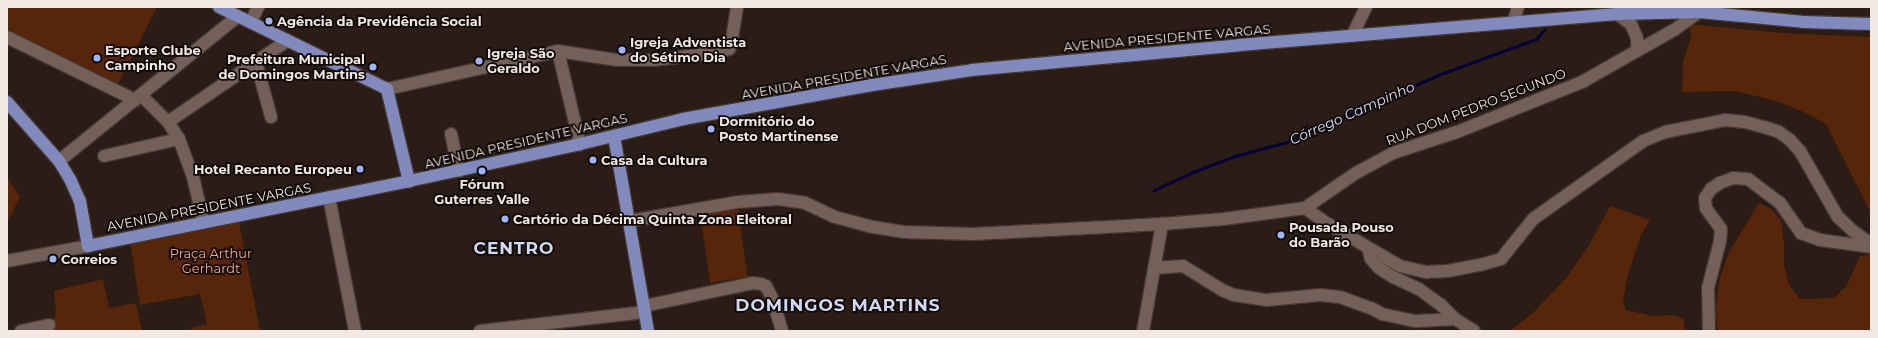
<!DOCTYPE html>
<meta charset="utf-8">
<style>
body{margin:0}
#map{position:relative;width:1878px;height:338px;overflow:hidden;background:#2b1c15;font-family:Montserrat,sans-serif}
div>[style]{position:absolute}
.green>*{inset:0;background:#572509;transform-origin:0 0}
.stream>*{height:3px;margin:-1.5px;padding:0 1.5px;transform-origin:1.5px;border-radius:1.5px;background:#050039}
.roads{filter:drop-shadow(1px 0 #443834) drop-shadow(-1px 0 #443834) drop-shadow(0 1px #443834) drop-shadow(0 -1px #443834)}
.minor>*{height:12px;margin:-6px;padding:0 6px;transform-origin:6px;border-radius:6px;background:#736058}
.major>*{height:12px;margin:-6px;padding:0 6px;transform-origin:6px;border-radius:6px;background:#8289bc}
.dots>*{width:11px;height:11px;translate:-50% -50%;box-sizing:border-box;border:2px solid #0f0806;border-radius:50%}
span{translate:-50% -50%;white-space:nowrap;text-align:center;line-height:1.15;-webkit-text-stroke:3.5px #0f0806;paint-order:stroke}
.poi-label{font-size:13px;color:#f3e8e3;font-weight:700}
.left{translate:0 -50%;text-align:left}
.right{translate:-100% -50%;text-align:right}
.street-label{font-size:13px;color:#f3e8e3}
.park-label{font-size:13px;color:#fcab86}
.water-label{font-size:14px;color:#d9e0f3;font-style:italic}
.district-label{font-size:17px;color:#d0d9f5;font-weight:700;letter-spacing:1px}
.frame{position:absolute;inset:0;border:8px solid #f3e8e3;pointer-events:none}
</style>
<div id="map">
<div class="green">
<div style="clip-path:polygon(7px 7px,157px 7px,117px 86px,7px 31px)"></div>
<div style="clip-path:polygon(1689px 24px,1782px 33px,1871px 37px,1871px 213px,1826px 124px,1806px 113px,1776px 101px,1736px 91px,1682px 92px,1683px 61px,1691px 38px)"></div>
<div style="clip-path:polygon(7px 177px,20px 197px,7px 223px)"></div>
<div style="clip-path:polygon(1759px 203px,1770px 208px,1781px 220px,1784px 243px,1784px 265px,1789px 285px,1800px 299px,1834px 298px,1847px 285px,1860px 256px,1871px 255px,1871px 331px,1718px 331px,1716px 314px,1719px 281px,1729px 252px)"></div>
<div style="clip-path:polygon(1610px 206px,1650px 220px,1641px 235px,1628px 274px,1623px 300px,1626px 310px,1653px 316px,1673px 315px,1683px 319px,1685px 331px,1510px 331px,1533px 313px,1567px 277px,1588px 247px)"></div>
<div style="left:738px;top:209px;width:69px;height:38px;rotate:82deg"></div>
<div style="clip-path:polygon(239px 222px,260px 331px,192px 331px,191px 328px,207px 324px,200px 294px,140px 305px,130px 242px)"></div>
<div style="clip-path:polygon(103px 279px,109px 308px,136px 303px,142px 331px,51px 331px,56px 313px,54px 291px)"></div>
</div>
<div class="stream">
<div style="left:1154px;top:190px;width:43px;rotate:-24.8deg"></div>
<div style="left:1193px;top:172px;width:45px;rotate:-20.9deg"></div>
<div style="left:1235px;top:156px;width:54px;rotate:-15.1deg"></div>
<div style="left:1287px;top:142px;width:165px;rotate:-23.9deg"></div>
<div style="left:1438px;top:75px;width:104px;rotate:-20.2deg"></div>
<div style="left:1536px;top:39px;width:13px;rotate:-48deg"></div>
</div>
<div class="roads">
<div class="minor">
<div style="left:1617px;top:14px;width:17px;rotate:36deg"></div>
<div style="left:1631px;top:24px;width:15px;rotate:67deg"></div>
<div style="left:1637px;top:38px;width:13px;rotate:90deg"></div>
<div style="left:251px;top:22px;width:17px;rotate:-65deg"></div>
<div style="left:1513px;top:23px;width:17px;rotate:-73deg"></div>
<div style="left:1352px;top:36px;width:32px;rotate:-64deg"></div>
<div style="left:7px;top:37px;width:143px;rotate:26.2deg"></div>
<div style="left:558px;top:51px;width:96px;rotate:76.7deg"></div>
<div style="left:256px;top:62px;width:57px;rotate:74.7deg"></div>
<div style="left:387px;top:89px;width:175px;rotate:-12.5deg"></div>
<div style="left:558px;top:51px;width:60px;rotate:8.7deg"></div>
<div style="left:617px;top:60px;width:36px"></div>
<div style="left:653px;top:60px;width:61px;rotate:-6.5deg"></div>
<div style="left:714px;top:53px;width:16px;rotate:-15deg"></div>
<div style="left:729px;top:49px;width:4px;rotate:-63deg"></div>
<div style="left:731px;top:45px;width:38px;rotate:-81deg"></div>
<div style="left:141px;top:95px;width:38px;rotate:45deg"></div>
<div style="left:168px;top:122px;width:20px;rotate:57deg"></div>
<div style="left:179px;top:139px;width:40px;rotate:69.8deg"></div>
<div style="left:193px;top:177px;width:47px;rotate:76.6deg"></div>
<div style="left:168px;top:122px;width:145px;rotate:-34.3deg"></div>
<div style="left:451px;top:134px;width:38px;rotate:78deg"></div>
<div style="left:104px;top:156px;width:77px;rotate:-12.8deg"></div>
<div style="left:59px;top:161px;width:230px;rotate:-39deg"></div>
<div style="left:329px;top:197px;width:136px;rotate:79deg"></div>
<div style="left:1305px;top:208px;width:28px;rotate:35deg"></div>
<div style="left:1328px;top:224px;width:83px;rotate:30.3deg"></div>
<div style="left:1400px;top:266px;width:28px;rotate:13deg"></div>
<div style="left:1427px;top:272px;width:21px;rotate:-3deg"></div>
<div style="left:1448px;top:271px;width:33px;rotate:-11deg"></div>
<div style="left:1480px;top:265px;width:22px;rotate:-16deg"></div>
<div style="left:1501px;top:259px;width:51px;rotate:-51.3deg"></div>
<div style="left:1533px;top:219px;width:135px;rotate:-35.3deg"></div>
<div style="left:1643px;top:141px;width:24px;rotate:-22deg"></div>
<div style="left:1665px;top:132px;width:61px;rotate:-11.3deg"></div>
<div style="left:1725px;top:120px;width:20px;rotate:6deg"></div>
<div style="left:1745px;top:122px;width:20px;rotate:15deg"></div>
<div style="left:1764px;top:127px;width:16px;rotate:18deg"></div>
<div style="left:1779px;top:132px;width:14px;rotate:36deg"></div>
<div style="left:1790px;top:140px;width:15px;rotate:48deg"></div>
<div style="left:1800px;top:151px;width:76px;rotate:60.1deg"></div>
<div style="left:1838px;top:217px;width:21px;rotate:43deg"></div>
<div style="left:1853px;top:231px;width:22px;rotate:36deg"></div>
<div style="left:630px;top:221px;width:110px;rotate:-10deg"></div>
<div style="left:738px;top:202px;width:40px;rotate:-4.3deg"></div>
<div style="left:778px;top:199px;width:27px;rotate:8deg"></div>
<div style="left:805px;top:203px;width:33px;rotate:25deg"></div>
<div style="left:835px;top:217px;width:39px;rotate:15deg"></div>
<div style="left:873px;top:227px;width:31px;rotate:9deg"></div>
<div style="left:904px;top:232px;width:69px;rotate:1.7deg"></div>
<div style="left:973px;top:234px;width:189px;rotate:-3deg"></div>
<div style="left:1162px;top:224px;width:62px;rotate:-4.6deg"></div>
<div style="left:1224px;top:219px;width:82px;rotate:-7.7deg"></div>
<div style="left:1305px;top:208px;width:62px;rotate:-34.5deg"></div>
<div style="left:1356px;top:173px;width:42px;rotate:-28.4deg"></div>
<div style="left:1393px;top:153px;width:67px;rotate:-18.2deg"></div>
<div style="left:1457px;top:132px;width:135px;rotate:-21.8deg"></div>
<div style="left:1582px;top:82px;width:106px;rotate:-29.5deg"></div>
<div style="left:1674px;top:30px;width:31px;rotate:-36deg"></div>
<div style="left:1368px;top:248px;width:11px;rotate:75deg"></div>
<div style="left:1371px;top:259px;width:12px;rotate:48deg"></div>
<div style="left:1379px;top:268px;width:17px;rotate:33deg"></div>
<div style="left:1393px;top:277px;width:29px;rotate:25deg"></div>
<div style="left:1419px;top:289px;width:26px;rotate:36deg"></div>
<div style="left:1440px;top:304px;width:21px;rotate:45deg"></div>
<div style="left:1455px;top:319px;width:22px;rotate:32deg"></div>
<div style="left:7px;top:261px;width:82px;rotate:-10.5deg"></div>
<div style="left:1154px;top:268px;width:29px;rotate:-4deg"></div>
<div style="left:1183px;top:266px;width:48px;rotate:31.4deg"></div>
<div style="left:1224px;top:291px;width:11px;rotate:22deg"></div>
<div style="left:1234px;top:295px;width:33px;rotate:9deg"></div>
<div style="left:1267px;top:300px;width:53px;rotate:-5.4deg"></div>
<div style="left:1320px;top:295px;width:20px;rotate:6deg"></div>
<div style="left:1340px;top:297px;width:33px;rotate:20deg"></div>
<div style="left:1371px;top:308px;width:13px;rotate:29deg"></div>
<div style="left:1382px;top:314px;width:35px;rotate:12deg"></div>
<div style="left:1416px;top:321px;width:39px;rotate:-3deg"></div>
<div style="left:644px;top:306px;width:111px;rotate:-11.9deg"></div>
<div style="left:753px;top:283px;width:8px;rotate:7deg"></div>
<div style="left:761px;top:284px;width:5px;rotate:22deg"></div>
<div style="left:766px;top:286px;width:13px;rotate:63deg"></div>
<div style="left:772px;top:298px;width:34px;rotate:73deg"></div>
<div style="left:21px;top:331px;width:29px;rotate:-12deg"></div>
<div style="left:480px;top:331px;width:166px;rotate:-6.6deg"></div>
<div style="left:1143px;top:331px;width:109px;rotate:-79.9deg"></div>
<div style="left:1709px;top:331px;width:43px;rotate:-91.3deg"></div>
<div style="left:1708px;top:288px;width:49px;rotate:-75.7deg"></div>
<div style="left:1720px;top:241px;width:12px;rotate:-85deg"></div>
<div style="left:1721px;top:229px;width:26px;rotate:-126deg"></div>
<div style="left:1706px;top:208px;width:10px;rotate:-96deg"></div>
<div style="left:1705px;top:198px;width:11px;rotate:-56deg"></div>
<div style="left:1711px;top:189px;width:11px;rotate:-34deg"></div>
<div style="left:1720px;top:183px;width:14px;rotate:-21deg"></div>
<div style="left:1733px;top:178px;width:15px;rotate:4deg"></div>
<div style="left:1748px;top:179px;width:40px;rotate:37deg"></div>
<div style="left:1780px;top:203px;width:37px;rotate:55deg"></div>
<div style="left:1801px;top:233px;width:20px;rotate:20deg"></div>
<div style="left:1820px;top:240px;width:51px;rotate:7.8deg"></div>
</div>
<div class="major">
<div style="left:219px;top:7px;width:187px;rotate:26deg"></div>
<div style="left:387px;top:89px;width:95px;rotate:76.6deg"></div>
<div style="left:7px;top:102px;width:79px;rotate:48.6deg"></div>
<div style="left:59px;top:161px;width:21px;rotate:59deg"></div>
<div style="left:70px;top:179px;width:24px;rotate:66deg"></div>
<div style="left:80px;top:201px;width:46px;rotate:79.9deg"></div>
<div style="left:88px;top:246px;width:328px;rotate:-11.4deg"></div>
<div style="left:409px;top:181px;width:175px;rotate:-12.2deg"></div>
<div style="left:580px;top:144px;width:106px;rotate:-13.6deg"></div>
<div style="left:683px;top:119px;width:192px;rotate:-10.2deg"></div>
<div style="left:872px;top:85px;width:101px;rotate:-8.5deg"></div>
<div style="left:972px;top:70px;width:268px;rotate:-5.3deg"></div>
<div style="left:1239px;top:45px;width:379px;rotate:-4.7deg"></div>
<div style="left:1617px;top:14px;width:82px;rotate:-1.4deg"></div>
<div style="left:1699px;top:12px;width:105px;rotate:5.4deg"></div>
<div style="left:1804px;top:22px;width:67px;rotate:1.7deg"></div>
<div style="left:614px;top:136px;width:198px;rotate:80.1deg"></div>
</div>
</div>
<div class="dots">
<div style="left:269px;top:21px;background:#9eb4fd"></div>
<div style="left:622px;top:50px;background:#9eb4fd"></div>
<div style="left:97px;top:58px;background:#9eb4fd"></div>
<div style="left:479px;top:61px;background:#9eb4fd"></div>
<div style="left:373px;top:67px;background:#9eb4fd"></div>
<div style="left:711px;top:129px;background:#9eb4fd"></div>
<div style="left:593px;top:160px;background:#9eb4fd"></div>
<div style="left:360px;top:169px;background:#9eb4fd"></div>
<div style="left:482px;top:171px;background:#9eb4fd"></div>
<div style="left:505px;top:219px;background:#9eb4fd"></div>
<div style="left:1281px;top:235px;background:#9eb4fd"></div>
<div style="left:53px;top:259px;background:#9eb4fd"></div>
</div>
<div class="poi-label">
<span class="left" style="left:277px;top:21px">Agência da Previdência Social</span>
<span class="left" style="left:630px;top:50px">Igreja Adventista<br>do Sétimo Dia</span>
<span class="left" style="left:105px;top:58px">Esporte Clube<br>Campinho</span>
<span class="left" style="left:487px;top:61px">Igreja São<br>Geraldo</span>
<span class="right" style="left:365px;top:67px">Prefeitura Municipal<br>de Domingos Martins</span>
<span class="left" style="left:719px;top:129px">Dormitório do<br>Posto Martinense</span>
<span class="left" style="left:601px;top:160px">Casa da Cultura</span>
<span class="right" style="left:352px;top:169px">Hotel Recanto Europeu</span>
<span style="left:482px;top:192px">Fórum<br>Guterres Valle</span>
<span class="left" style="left:513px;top:219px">Cartório da Décima Quinta Zona Eleitoral</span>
<span class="left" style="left:1289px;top:235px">Pousada Pouso<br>do Barão</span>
<span class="left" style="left:61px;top:259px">Correios</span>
</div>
<div class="street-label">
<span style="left:1167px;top:38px;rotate:-5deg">AVENIDA PRESIDENTE VARGAS</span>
<span style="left:844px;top:77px;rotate:-10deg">AVENIDA PRESIDENTE VARGAS</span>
<span style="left:1476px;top:107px;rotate:-21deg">RUA DOM PEDRO SEGUNDO</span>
<span style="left:526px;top:141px;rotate:-13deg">AVENIDA PRESIDENTE VARGAS</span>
<span style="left:209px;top:207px;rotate:-11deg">AVENIDA PRESIDENTE VARGAS</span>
</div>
<div class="park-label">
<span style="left:211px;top:261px">Praça Arthur<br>Gerhardt</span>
</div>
<div class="water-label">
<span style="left:1352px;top:113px;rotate:-24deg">Córrego Campinho</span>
</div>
<div class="district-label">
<span style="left:514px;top:249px">CENTRO</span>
<span style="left:838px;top:306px">DOMINGOS MARTINS</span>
</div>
<div class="frame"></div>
</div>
